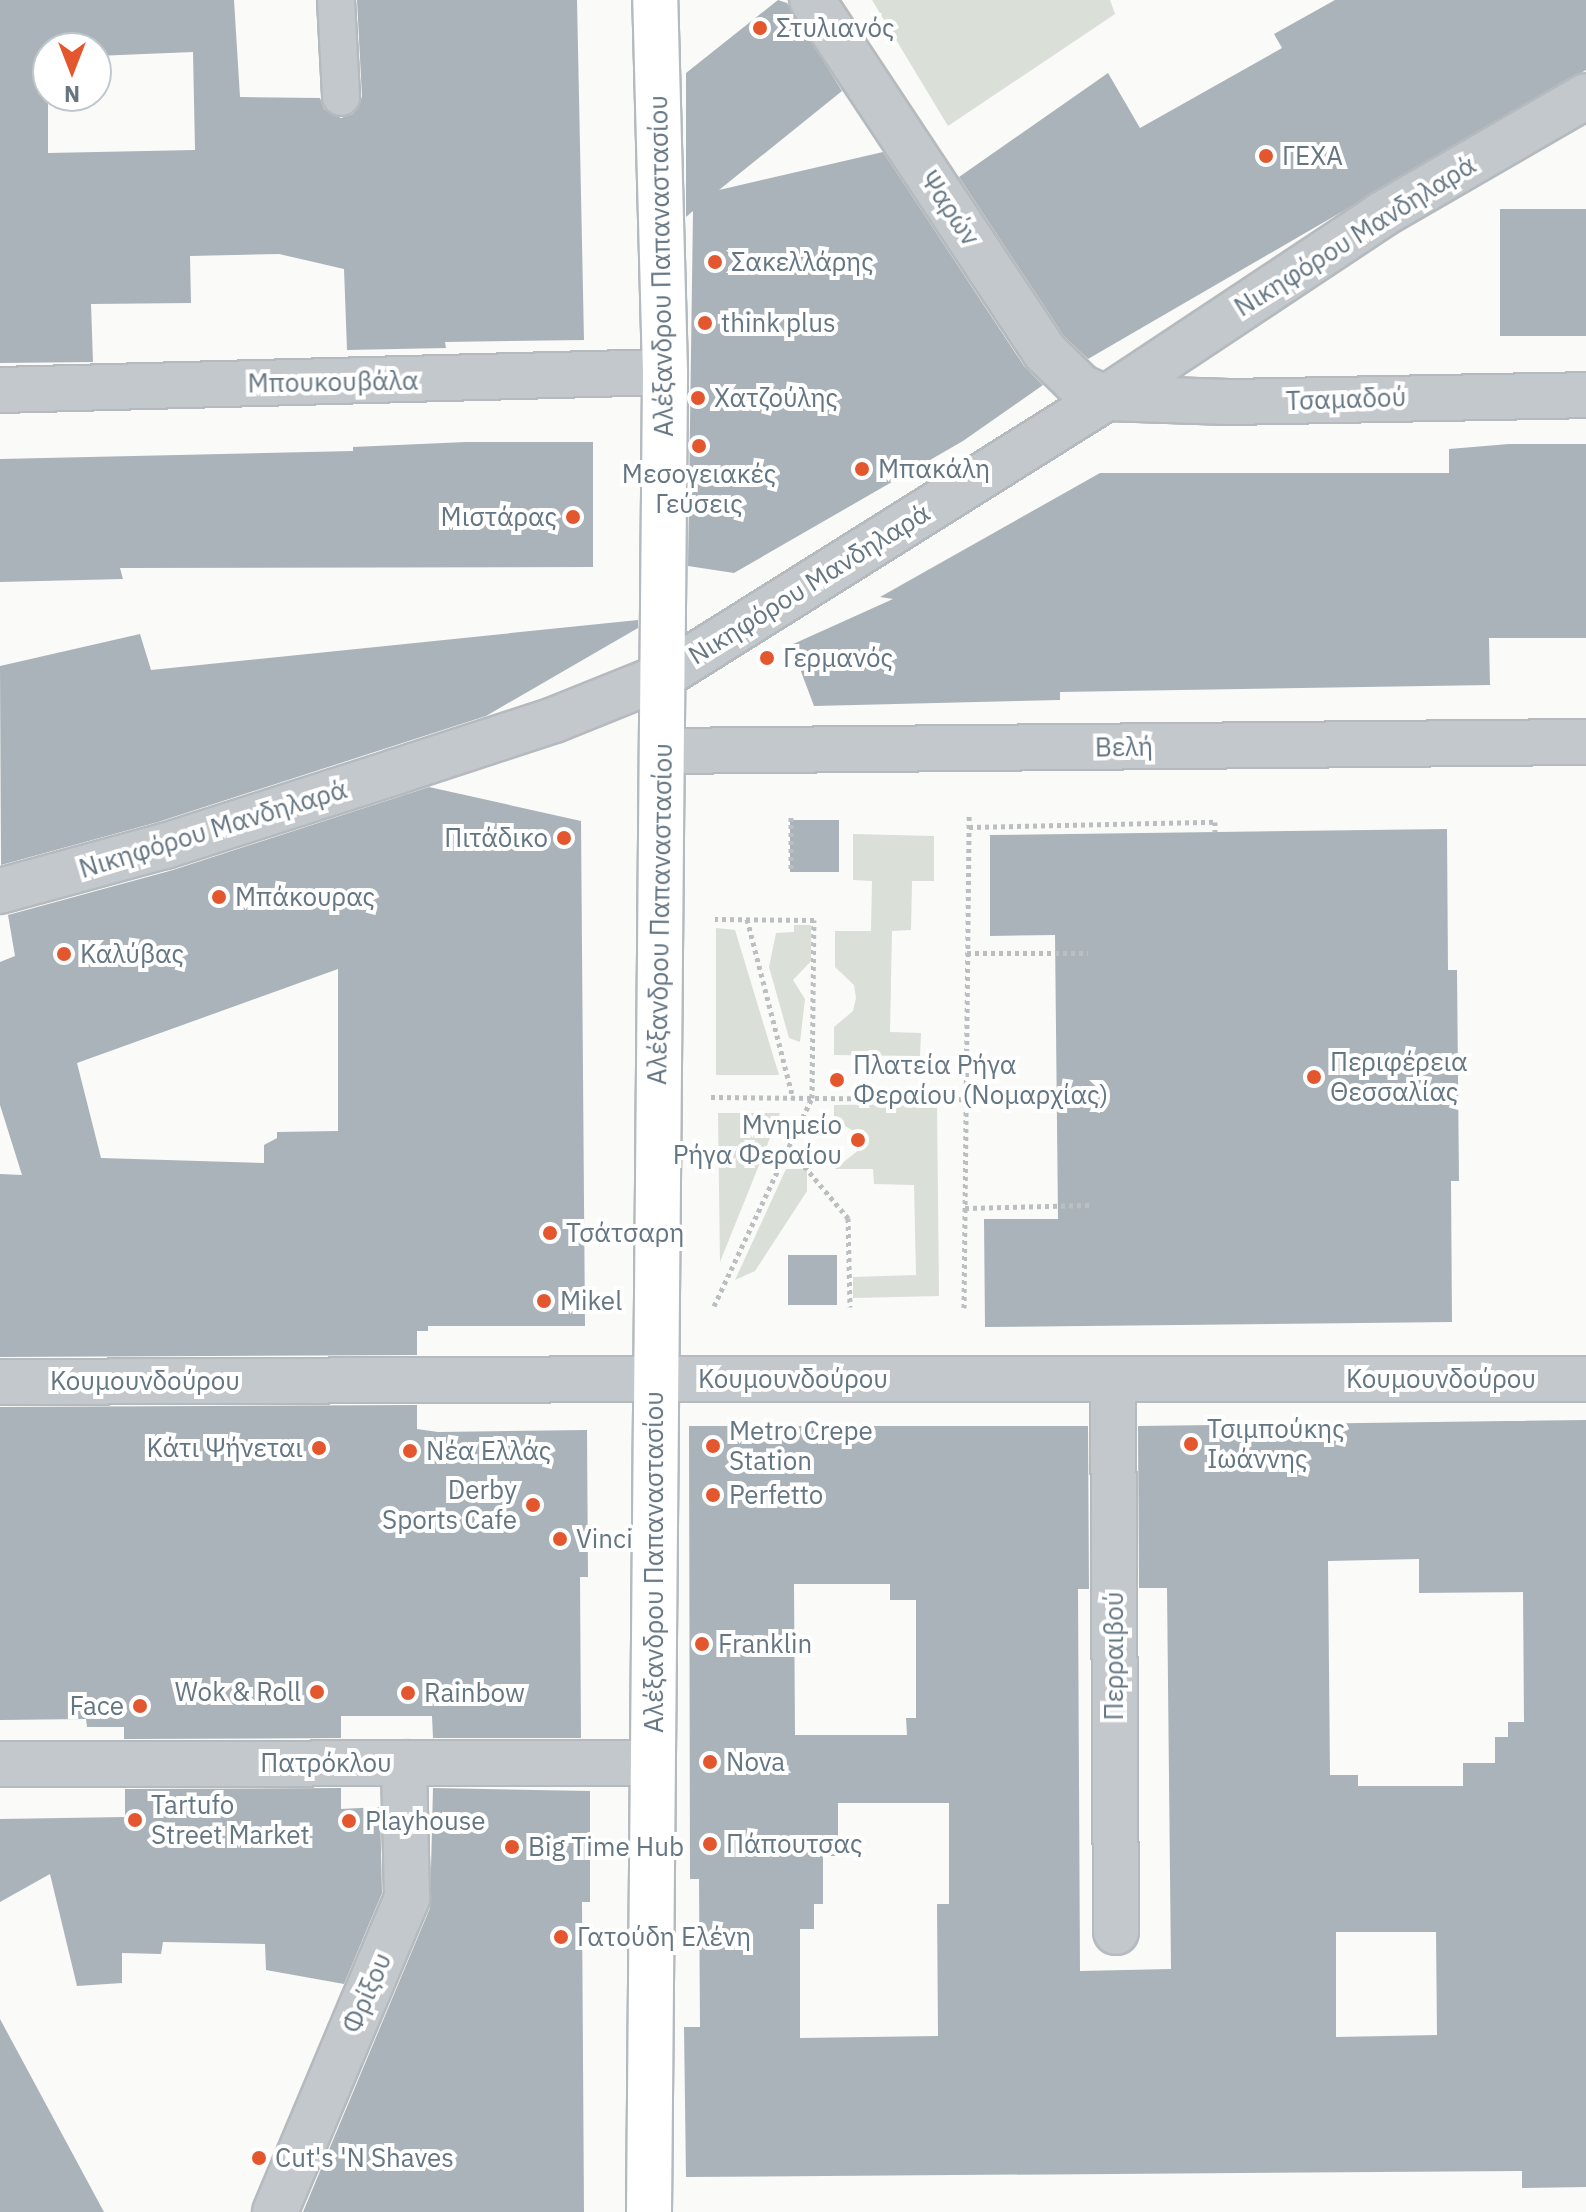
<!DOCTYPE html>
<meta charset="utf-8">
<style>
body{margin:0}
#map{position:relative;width:1586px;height:2212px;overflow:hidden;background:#fafaf8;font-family:"IBM Plex Sans",sans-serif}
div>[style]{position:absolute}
.green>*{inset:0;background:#dadfd7}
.building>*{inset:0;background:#aab3b9;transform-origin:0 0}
.path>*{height:5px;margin-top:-2.5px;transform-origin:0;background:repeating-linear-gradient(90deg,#bbbfc2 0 4px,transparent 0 8px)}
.roads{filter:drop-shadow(2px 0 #b5babe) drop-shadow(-2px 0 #b5babe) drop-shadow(0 2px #b5babe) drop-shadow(0 -2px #b5babe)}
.service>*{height:36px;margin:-18px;padding:0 18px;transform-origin:18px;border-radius:18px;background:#c3c8cc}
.pedestrian>*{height:44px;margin:-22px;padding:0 22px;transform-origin:22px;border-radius:22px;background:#c3c8cc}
.minor>*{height:44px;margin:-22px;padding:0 22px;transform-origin:22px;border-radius:22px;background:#c3c8cc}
.tertiary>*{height:44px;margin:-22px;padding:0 22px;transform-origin:22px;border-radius:22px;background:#c3c8cc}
.primary>*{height:44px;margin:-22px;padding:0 22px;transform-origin:22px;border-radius:22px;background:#fff}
.dots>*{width:22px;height:22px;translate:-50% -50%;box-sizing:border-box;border:4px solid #fff;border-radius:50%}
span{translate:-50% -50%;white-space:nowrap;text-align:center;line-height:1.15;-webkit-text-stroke:8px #fff;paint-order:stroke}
.poi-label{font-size:26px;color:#657683}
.left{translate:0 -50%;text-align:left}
.right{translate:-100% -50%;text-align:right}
.street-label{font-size:26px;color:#657683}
.north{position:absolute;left:32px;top:32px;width:80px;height:80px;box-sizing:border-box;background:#fff;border:2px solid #c1c8cd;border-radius:50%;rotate:180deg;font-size:22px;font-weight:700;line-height:32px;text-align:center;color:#657683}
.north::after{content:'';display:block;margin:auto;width:28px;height:36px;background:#e4572e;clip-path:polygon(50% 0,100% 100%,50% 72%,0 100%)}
</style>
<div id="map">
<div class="green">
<div style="clip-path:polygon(872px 0,1110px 0,1115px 14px,948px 126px)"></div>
<div style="clip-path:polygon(853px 834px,934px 836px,934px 881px,912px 881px,911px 930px,892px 931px,890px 1032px,921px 1033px,920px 1056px,834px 1055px,834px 1027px,853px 1011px,856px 998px,854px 985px,835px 967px,835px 931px,871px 931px,872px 881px,853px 880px)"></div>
<div style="clip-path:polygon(794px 925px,811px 925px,811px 961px,793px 980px,805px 999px,800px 1042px,789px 1038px,769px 967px,776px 933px,794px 932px)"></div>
<div style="clip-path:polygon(716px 928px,735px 930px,779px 1075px,716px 1075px)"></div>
<div style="clip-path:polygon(937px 1104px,939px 1296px,853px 1298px,853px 1277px,916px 1275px,914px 1185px,874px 1184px,873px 1169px,835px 1169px,860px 1149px,861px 1135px,834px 1120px,834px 1105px)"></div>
<div style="clip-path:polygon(718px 1113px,780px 1113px,720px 1262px)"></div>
<div style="clip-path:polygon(786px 1169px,807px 1169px,807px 1191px,755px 1271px,735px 1280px)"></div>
</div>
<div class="building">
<div style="clip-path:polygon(evenodd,0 0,234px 0,240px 97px,320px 98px,324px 109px,341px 118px,353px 114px,362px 97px,357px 0,577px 0,584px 340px,445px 342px,446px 348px,347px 350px,344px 269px,279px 254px,190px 256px,191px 303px,91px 304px,93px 362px,0 363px,0 0,48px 48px,96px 48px,96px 56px,193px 52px,195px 150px,48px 153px,48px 48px)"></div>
<div style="clip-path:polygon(778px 0,787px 3px,842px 91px,719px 190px,883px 152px,1024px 366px,1043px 385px,963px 441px,734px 573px,688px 566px,693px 211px,686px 217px,686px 73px)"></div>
<div style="clip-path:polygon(1335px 0,1586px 0,1586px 70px,1088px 359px,1064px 336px,959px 177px,1108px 73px,1140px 128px,1282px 48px,1274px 34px)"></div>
<div style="left:1586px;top:209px;width:127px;height:86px;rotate:90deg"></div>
<div style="clip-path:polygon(466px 442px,593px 442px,593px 567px,120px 568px,123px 579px,0 582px,0 459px,353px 451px,353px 447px)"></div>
<div style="clip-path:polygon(1509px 444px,1586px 444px,1586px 638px,1489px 638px,1490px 685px,1060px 692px,1060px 700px,814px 706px,791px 645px,893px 599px,880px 597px,1100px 473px,1449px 473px,1449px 449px)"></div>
<div style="clip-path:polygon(638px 620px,638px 628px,486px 716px,158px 822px,1px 865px,0 666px,140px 634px,151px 670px)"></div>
<div style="clip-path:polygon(evenodd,429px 787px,581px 821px,585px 1326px,428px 1326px,428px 1331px,417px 1331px,417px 1355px,0 1357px,0 1174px,22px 1175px,0 1105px,0 962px,15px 956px,8px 915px,173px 870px,429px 787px,338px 969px,338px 1131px,277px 1132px,277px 1138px,264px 1145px,264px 1163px,101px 1158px,77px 1063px,338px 969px)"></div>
<div style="left:790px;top:820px;width:49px;height:52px"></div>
<div style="clip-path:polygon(1447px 829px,1448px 970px,1457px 970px,1459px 1181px,1451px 1181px,1452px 1322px,985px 1327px,984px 1219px,1058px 1219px,1055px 935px,990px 936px,990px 835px)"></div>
<div style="left:788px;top:1255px;width:49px;height:50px"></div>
<div style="clip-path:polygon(417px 1405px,417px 1429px,438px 1432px,587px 1430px,588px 1577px,580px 1577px,581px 1738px,433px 1738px,432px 1716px,341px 1716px,341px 1738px,124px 1739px,124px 1727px,87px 1727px,86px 1719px,0 1720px,0 1407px)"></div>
<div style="clip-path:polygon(evenodd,1586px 1420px,1586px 2187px,1522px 2188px,1522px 2171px,686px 2177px,684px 2027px,700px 2027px,699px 1879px,690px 1879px,689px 1426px,1088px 1426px,1089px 1589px,1078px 1589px,1080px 1971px,1171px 1969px,1167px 1588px,1139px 1588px,1138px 1426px,1586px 1420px,1419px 1559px,1419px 1593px,1523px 1592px,1524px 1722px,1508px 1722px,1508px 1737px,1495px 1737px,1495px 1763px,1463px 1763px,1463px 1786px,1358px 1786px,1358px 1775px,1330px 1775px,1328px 1561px,1419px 1559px,1586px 1420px,794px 1584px,890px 1584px,890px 1600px,916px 1600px,916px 1718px,906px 1718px,907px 1735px,795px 1735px,794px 1584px,1586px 1420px,838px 1803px,949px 1803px,949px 1904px,937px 1904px,938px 2036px,800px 2038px,800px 1929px,814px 1929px,814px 1904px,823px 1904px,823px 1856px,838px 1856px,838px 1803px,1586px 1420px,1336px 1932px,1436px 1932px,1437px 2035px,1336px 2037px,1336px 1932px)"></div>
<div style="clip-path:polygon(341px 1788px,341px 1809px,380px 1807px,382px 1893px,344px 1984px,266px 1970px,265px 1944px,163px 1942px,161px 1954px,122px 1953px,122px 1983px,77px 1986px,50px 1874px,0 1902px,0 1819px,125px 1817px,125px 1789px)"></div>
<div style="clip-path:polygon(433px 1788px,590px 1791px,590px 1902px,582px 1902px,584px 2212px,303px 2212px,430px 1908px)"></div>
<div style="clip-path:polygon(0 2019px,104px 2212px,0 2212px)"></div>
</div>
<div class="path">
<div style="left:791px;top:817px;width:55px;rotate:90deg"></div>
<div style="left:969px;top:827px;width:246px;rotate:-1.2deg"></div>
<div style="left:1215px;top:822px;width:10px;rotate:90deg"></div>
<div style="left:747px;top:919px;width:185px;rotate:75.6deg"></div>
<div style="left:967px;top:953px;width:121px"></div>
<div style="left:711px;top:1097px;width:254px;rotate:0.5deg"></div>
<div style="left:789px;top:1148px;width:92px;rotate:49.9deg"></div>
<div style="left:848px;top:1218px;width:89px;rotate:88.7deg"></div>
<div style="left:965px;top:1208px;width:126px;rotate:-1.4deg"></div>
<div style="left:714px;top:1306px;width:230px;rotate:-64.8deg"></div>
<div style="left:812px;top:1098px;width:178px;rotate:-89.4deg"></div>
<div style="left:814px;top:920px;width:99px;rotate:-179.4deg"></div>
<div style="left:964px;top:1308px;width:492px;rotate:-89.4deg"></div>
</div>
<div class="roads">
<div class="service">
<div style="left:336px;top:0;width:97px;rotate:87deg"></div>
</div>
<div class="pedestrian">
<div style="left:0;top:1382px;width:656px;rotate:-0.26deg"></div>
<div style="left:0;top:1764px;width:653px;rotate:-0.09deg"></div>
<div style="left:275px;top:2212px;width:341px;rotate:-67.2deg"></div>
<div style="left:407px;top:1898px;width:135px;rotate:-91.3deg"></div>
</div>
<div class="minor">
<div style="left:812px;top:0;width:422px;rotate:56.5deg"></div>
<div style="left:1045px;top:352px;width:50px;rotate:44.2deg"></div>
<div style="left:1081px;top:387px;width:27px;rotate:24deg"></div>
<div style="left:1106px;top:398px;width:123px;rotate:1.9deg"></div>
<div style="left:1229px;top:402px;width:357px;rotate:-1.1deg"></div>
<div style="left:0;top:390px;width:665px;rotate:-1.55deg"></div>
<div style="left:662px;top:751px;width:924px;rotate:-0.56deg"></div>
<div style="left:1113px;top:1379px;width:553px;rotate:89.69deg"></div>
</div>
<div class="tertiary">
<div style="left:0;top:891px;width:171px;rotate:-15.3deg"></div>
<div style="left:165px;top:846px;width:242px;rotate:-17.8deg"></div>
<div style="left:395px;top:772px;width:167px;rotate:-18.1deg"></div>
<div style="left:554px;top:720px;width:118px;rotate:-22deg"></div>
<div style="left:663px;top:676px;width:523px;rotate:-32.11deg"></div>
<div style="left:1106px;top:398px;width:330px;rotate:-33.6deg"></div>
<div style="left:1381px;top:215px;width:237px;rotate:-30.1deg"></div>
<div style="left:656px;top:1379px;width:930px"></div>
</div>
<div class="primary">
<div style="left:649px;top:2212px;width:1840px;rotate:-89.5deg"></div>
<div style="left:665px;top:372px;width:372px;rotate:-91.5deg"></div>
</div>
</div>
<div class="dots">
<div style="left:760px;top:28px;background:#e4572e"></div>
<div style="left:1266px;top:156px;background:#e4572e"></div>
<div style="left:715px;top:262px;background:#e4572e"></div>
<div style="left:705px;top:323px;background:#e4572e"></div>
<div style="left:698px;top:398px;background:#e4572e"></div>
<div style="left:699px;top:446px;background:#e4572e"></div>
<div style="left:862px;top:469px;background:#e4572e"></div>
<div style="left:573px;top:517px;background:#e4572e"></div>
<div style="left:767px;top:658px;background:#e4572e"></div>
<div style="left:564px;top:838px;background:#e4572e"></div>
<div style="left:219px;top:897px;background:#e4572e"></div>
<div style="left:64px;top:954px;background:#e4572e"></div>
<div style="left:1314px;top:1077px;background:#e4572e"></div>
<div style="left:837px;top:1080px;background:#e4572e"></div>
<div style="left:858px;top:1140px;background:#e4572e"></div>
<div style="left:550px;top:1233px;background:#e4572e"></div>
<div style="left:544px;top:1301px;background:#e4572e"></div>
<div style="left:1191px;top:1444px;background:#e4572e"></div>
<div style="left:713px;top:1446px;background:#e4572e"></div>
<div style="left:319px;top:1448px;background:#e4572e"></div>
<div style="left:410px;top:1451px;background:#e4572e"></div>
<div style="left:713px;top:1495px;background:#e4572e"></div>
<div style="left:533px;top:1505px;background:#e4572e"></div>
<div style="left:560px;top:1539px;background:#e4572e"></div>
<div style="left:702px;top:1644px;background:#e4572e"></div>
<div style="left:317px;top:1692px;background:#e4572e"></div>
<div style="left:408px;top:1693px;background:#e4572e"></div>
<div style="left:140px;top:1706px;background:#e4572e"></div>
<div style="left:710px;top:1762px;background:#e4572e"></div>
<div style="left:135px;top:1820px;background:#e4572e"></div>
<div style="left:349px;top:1821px;background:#e4572e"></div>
<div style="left:710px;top:1844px;background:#e4572e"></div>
<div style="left:512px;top:1847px;background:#e4572e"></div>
<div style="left:561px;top:1937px;background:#e4572e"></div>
<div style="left:259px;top:2158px;background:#e4572e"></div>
</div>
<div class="poi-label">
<span class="left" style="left:776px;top:28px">Στυλιανός</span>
<span class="left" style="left:1282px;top:156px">ΓΕΧΑ</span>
<span class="left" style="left:731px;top:262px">Σακελλάρης</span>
<span class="left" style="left:721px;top:323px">think plus</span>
<span class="left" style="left:714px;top:398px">Χατζούλης</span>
<span class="left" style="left:878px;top:469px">Μπακάλη</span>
<span style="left:699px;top:489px">Μεσογειακές<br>Γεύσεις</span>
<span class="right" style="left:557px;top:517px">Μιστάρας</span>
<span class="left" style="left:783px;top:658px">Γερμανός</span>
<span class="right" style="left:548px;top:838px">Πιτάδικο</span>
<span class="left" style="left:235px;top:897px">Μπάκουρας</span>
<span class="left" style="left:80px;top:954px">Καλύβας</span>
<span class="left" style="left:1330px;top:1077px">Περιφέρεια<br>Θεσσαλίας</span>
<span class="left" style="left:853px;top:1080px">Πλατεία Ρήγα<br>Φεραίου (Νομαρχίας)</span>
<span class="right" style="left:842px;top:1140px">Μνημείο<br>Ρήγα Φεραίου</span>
<span class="left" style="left:566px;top:1233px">Τσάτσαρη</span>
<span class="left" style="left:560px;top:1301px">Mikel</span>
<span class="left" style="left:1207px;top:1444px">Τσιμπούκης<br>Ιωάννης</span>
<span class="left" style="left:729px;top:1446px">Metro Crepe<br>Station</span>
<span class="right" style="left:303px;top:1448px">Κάτι Ψήνεται</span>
<span class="left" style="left:426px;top:1451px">Νέα Ελλάς</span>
<span class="right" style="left:517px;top:1505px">Derby<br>Sports Cafe</span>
<span class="left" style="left:729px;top:1495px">Perfetto</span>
<span class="left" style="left:576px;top:1539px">Vinci</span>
<span class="left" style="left:718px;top:1644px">Franklin</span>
<span class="right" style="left:301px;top:1692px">Wok &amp; Roll</span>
<span class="left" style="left:424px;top:1693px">Rainbow</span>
<span class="right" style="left:124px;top:1706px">Face</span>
<span class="left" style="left:726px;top:1762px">Nova</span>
<span class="left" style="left:151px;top:1820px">Tartufo<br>Street Market</span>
<span class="left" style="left:365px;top:1821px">Playhouse</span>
<span class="left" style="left:726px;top:1844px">Πάπουτσας</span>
<span class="left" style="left:528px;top:1847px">Big Time Hub</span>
<span class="left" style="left:577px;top:1937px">Γατούδη Ελένη</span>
<span class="left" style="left:275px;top:2158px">Cut's 'N Shaves</span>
</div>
<div class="street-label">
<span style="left:950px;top:208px;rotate:56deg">Ψαρών</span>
<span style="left:1355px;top:236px;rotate:-32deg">Νικηφόρου Μανδηλαρά</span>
<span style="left:661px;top:266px;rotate:-91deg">Αλέξανδρου Παπαναστασίου</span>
<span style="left:333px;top:382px;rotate:-1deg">Μπουκουβάλα</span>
<span style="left:1346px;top:399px;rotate:-2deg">Τσαμαδού</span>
<span style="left:809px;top:584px;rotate:-32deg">Νικηφόρου Μανδηλαρά</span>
<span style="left:1124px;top:747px;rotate:-1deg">Βελή</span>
<span style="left:213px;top:829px;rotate:-17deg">Νικηφόρου Μανδηλαρά</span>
<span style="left:660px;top:914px;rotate:-89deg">Αλέξανδρου Παπαναστασίου</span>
<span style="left:793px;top:1379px">Κουμουνδούρου</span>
<span style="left:1441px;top:1379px">Κουμουνδούρου</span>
<span style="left:145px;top:1381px">Κουμουνδούρου</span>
<span style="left:654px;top:1562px;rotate:-90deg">Αλέξανδρου Παπαναστασίου</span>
<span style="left:1114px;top:1656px;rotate:-90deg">Περραιβού</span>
<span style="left:326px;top:1763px">Πατρόκλου</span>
<span style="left:367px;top:1993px;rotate:-67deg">Φρίξου</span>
</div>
<div class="north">N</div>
</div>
